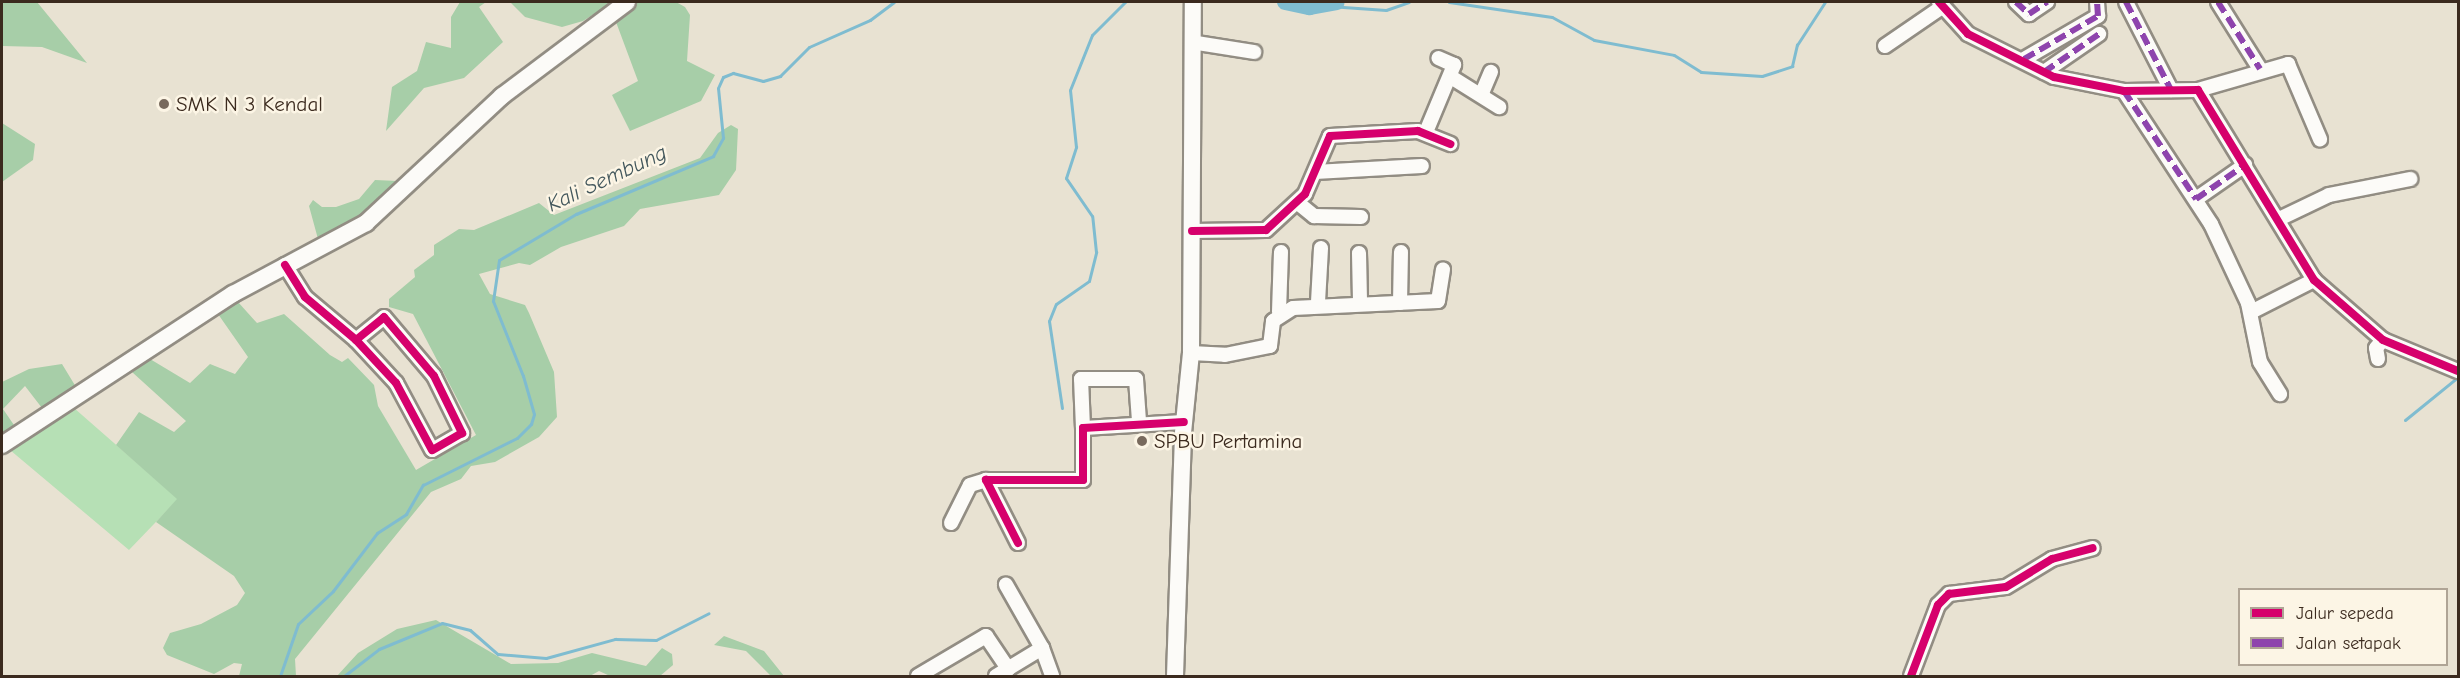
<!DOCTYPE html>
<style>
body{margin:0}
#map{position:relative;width:2460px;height:678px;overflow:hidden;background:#e8e2d2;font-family:"Comic Neue",sans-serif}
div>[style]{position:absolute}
.green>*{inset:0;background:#b6e0b5}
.forest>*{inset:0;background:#a7cea8}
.stream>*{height:3px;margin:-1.5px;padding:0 1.5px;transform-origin:1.5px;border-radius:1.5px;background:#7fbcd0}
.canal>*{height:9px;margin:-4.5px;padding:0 4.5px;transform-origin:4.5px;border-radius:4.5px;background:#7fbcd0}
.river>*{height:16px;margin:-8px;padding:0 8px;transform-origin:8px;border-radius:8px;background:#7fbcd0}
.roads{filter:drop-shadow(2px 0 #928d83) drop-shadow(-2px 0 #928d83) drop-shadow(0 2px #928d83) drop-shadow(0 -2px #928d83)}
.minor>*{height:14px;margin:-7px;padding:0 7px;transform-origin:7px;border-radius:7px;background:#fcfbf8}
.major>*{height:16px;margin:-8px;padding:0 8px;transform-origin:8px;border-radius:8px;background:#fcfbf8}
.quiet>*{height:6px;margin-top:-3px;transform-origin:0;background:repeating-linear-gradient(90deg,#8e44ad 0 12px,transparent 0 18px)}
.cycleway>*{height:8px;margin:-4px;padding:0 4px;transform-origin:4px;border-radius:4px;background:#d6006c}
.dots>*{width:16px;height:16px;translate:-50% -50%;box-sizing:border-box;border:3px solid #fcf5e5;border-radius:50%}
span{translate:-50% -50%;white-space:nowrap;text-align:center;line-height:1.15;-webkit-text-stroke:5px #fcf5e5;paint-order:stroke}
.poi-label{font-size:21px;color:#3b2a1e}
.left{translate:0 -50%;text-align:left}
.water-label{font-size:22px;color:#43575c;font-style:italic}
.frame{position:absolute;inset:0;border:3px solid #3b2a1e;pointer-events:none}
.legend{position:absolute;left:2238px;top:588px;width:210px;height:78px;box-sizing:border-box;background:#fcf5e5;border:2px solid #afa495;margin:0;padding:8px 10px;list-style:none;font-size:18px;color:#3b2a1e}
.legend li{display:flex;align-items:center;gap:12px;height:30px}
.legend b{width:30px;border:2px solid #afa495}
</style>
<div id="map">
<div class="green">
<div style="clip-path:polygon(74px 408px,178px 499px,129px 550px,10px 450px,2px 453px,2px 439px,16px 428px,27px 439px)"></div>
</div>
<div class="forest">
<div style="clip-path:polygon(2px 2px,37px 2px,87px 63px,42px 47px,2px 46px)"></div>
<div style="clip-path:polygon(460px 2px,486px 2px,479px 7px,503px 42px,464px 78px,424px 88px,386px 131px,392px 87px,417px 71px,426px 42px,451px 48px,451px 17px)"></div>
<div style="clip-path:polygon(510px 2px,613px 2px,583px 21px,562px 27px,525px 17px)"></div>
<div style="clip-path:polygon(615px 2px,676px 2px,685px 7px,690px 15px,687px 61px,715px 75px,701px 101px,630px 131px,612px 95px,638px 81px,616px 22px,625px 12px)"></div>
<div style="clip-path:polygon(2px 123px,35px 144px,33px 160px,2px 182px)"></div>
<div style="clip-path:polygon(731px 125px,738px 129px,736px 170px,719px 195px,640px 209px,624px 226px,561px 247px,530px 265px,519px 263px,479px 274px,490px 294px,525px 305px,529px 313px,554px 372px,557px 417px,539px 437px,495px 462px,471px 466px,461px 479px,431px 492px,295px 659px,296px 676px,239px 676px,242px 664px,234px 663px,214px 674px,167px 655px,163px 648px,170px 633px,201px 624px,237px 605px,245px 593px,234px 576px,156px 522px,177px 499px,116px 445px,139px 412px,174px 432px,186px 421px,132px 372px,150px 359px,190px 383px,210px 364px,235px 374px,248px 357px,218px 314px,238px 302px,257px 323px,284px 314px,330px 355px,342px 362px,348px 358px,374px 385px,378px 406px,416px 470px,476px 435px,413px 314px,389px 307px,389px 299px,415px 277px,414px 270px,434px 255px,434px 245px,459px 229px,474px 230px,539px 203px,554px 215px,700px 158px,718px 133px)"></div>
<div style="clip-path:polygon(375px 180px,398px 181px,400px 188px,339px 232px,318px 239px,309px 206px,313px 200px,322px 207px,336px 207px,359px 199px)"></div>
<div style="clip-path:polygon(62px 364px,76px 387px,42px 408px,25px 386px,3px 409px,16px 428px,2px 439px,2px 382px,29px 369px)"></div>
<div style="clip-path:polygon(436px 620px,511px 664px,558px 663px,592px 653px,646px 666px,662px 648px,672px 654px,673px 665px,660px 676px,610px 676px,599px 671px,590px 676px,337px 676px,358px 653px,397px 629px)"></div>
<div style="clip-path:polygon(724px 636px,764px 651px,784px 676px,771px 676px,746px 651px,714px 645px)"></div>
</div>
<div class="stream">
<div style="left:1449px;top:2px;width:104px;rotate:8.3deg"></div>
<div style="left:1552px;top:17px;width:48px;rotate:28.7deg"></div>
<div style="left:1594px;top:40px;width:81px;rotate:10.6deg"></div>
<div style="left:1674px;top:55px;width:32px;rotate:32deg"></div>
<div style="left:1701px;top:72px;width:61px;rotate:3.8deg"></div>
<div style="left:1762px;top:76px;width:32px;rotate:-18deg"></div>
<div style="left:1792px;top:66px;width:22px;rotate:-77deg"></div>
<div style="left:1797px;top:45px;width:51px;rotate:-56.9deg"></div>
<div style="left:1329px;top:6px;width:57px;rotate:4deg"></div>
<div style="left:1386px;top:10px;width:24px;rotate:-19deg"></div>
<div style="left:1062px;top:408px;width:88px;rotate:-98.5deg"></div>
<div style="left:1049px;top:321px;width:18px;rotate:-68deg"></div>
<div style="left:1056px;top:304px;width:40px;rotate:-34.9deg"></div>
<div style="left:1089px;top:281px;width:30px;rotate:-76deg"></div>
<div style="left:1096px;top:252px;width:36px;rotate:-96deg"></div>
<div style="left:1092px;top:216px;width:46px;rotate:-124.4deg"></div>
<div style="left:1066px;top:178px;width:33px;rotate:-72deg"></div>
<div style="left:1076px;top:147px;width:57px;rotate:-96deg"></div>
<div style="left:1070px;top:90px;width:59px;rotate:-68.2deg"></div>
<div style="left:1092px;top:35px;width:47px;rotate:-45deg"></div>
<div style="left:2405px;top:420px;width:68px;rotate:-39.1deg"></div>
<div style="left:280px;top:676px;width:55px;rotate:-70.9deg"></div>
<div style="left:298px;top:624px;width:48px;rotate:-43.3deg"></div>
<div style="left:333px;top:591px;width:73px;rotate:-52.8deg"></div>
<div style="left:377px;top:533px;width:35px;rotate:-33deg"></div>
<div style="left:406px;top:514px;width:34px;rotate:-60deg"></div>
<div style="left:423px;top:485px;width:105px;rotate:-26.6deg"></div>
<div style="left:517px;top:438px;width:20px;rotate:-45deg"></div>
<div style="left:531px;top:424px;width:10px;rotate:-73deg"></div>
<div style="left:534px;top:414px;width:40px;rotate:-106deg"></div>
<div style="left:523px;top:376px;width:81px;rotate:-111.8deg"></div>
<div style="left:493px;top:301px;width:41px;rotate:-81.7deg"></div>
<div style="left:499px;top:260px;width:90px;rotate:-30.9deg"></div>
<div style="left:576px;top:214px;width:149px;rotate:-22.9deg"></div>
<div style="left:713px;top:156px;width:21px;rotate:-61deg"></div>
<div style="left:723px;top:138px;width:50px;rotate:-95.7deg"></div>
<div style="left:718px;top:88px;width:12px;rotate:-66deg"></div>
<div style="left:723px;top:77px;width:11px;rotate:-22deg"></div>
<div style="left:733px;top:73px;width:31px;rotate:15deg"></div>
<div style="left:763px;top:81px;width:18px;rotate:-16deg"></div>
<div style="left:780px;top:76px;width:41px;rotate:-45deg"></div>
<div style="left:809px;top:47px;width:67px;rotate:-23.9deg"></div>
<div style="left:870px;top:20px;width:30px;rotate:-37deg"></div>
<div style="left:344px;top:676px;width:44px;rotate:-37.6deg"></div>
<div style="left:379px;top:649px;width:68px;rotate:-22.4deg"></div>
<div style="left:442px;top:623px;width:29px;rotate:14deg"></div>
<div style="left:470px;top:630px;width:37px;rotate:41deg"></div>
<div style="left:498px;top:654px;width:48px;rotate:4.8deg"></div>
<div style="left:546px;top:658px;width:72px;rotate:-15.4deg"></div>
<div style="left:615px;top:639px;width:41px;rotate:1.4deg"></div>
<div style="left:656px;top:640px;width:59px;rotate:-27deg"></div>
</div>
<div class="canal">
<div style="left:1318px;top:5px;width:4px;rotate:-45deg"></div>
</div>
<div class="river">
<div style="left:1285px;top:2px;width:25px;rotate:12deg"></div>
<div style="left:1309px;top:7px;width:28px;rotate:-10deg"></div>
</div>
<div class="roads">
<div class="minor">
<div style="left:1939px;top:2px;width:43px;rotate:47.8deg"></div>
<div style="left:1968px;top:34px;width:96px;rotate:26.6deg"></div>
<div style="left:2054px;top:77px;width:71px;rotate:11.3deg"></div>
<div style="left:2124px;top:91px;width:74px;rotate:-0.8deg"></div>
<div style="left:2198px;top:90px;width:223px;rotate:58.6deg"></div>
<div style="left:2314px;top:280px;width:91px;rotate:41deg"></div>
<div style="left:2383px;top:340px;width:81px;rotate:22.5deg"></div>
<div style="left:2016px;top:2px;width:18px;rotate:43deg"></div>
<div style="left:2029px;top:14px;width:22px;rotate:-34deg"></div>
<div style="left:2126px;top:2px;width:99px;rotate:62.9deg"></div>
<div style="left:2218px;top:2px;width:79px;rotate:57.9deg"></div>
<div style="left:1197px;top:43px;width:58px;rotate:9deg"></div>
<div style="left:1885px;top:46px;width:69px;rotate:-34.4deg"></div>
<div style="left:2024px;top:59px;width:86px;rotate:-30.2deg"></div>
<div style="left:2098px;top:16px;width:14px;rotate:-94deg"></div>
<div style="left:2044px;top:72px;width:67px;rotate:-34.6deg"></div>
<div style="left:1451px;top:77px;width:57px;rotate:32deg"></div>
<div style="left:2198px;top:90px;width:94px;rotate:-16.1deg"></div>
<div style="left:2288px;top:64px;width:82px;rotate:66.9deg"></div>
<div style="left:2124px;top:91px;width:159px;rotate:56.8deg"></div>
<div style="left:2211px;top:224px;width:87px;rotate:64.9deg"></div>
<div style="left:2248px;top:303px;width:60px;rotate:78.5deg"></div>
<div style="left:2260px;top:362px;width:38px;rotate:58deg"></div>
<div style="left:1482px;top:93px;width:23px;rotate:-67deg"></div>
<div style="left:1426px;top:132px;width:73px;rotate:-67.3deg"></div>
<div style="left:1454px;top:65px;width:17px;rotate:-156deg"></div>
<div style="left:1315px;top:172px;width:107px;rotate:-3.2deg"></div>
<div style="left:2196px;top:199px;width:60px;rotate:-34.8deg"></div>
<div style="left:1298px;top:203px;width:21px;rotate:39deg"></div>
<div style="left:1314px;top:216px;width:47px;rotate:1.2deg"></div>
<div style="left:2279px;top:219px;width:55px;rotate:-25.6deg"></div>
<div style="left:2329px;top:195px;width:83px;rotate:-11.2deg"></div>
<div style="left:1192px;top:231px;width:74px;rotate:-0.8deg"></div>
<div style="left:1266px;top:230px;width:53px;rotate:-42.7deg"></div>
<div style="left:1305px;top:194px;width:63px;rotate:-66.7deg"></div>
<div style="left:1330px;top:136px;width:88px;rotate:-3.3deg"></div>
<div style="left:1418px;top:131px;width:35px;rotate:22deg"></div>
<div style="left:1359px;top:253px;width:48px;rotate:88.8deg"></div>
<div style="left:285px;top:265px;width:38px;rotate:58deg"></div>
<div style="left:305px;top:297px;width:67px;rotate:40.1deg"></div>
<div style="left:356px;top:340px;width:36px;rotate:-39deg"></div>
<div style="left:384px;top:317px;width:77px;rotate:49.7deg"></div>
<div style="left:434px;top:376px;width:64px;rotate:63.8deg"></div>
<div style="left:462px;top:433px;width:34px;rotate:150deg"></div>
<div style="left:432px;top:450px;width:76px;rotate:-118.2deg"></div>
<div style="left:396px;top:383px;width:59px;rotate:-132.9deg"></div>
<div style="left:1318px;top:302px;width:54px;rotate:-86.8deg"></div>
<div style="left:1400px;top:303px;width:51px;rotate:-88.9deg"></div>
<div style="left:1279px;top:312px;width:60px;rotate:-88.1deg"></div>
<div style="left:2251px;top:312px;width:71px;rotate:-26.9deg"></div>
<div style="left:1191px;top:353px;width:34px;rotate:3deg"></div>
<div style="left:1225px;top:355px;width:46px;rotate:-11.3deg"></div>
<div style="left:1270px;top:346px;width:25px;rotate:-83deg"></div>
<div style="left:1273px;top:321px;width:24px;rotate:-33deg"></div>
<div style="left:1293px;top:308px;width:145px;rotate:-2.8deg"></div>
<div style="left:1438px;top:301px;width:32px;rotate:-81deg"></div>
<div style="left:2378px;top:359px;width:11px;rotate:-100deg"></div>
<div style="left:2376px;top:348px;width:11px;rotate:-49deg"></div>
<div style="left:1083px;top:428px;width:49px;rotate:-92.3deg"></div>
<div style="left:1081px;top:379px;width:55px"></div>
<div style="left:1136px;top:379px;width:42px;rotate:85.9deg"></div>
<div style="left:951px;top:523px;width:42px;rotate:-63.4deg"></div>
<div style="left:970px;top:485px;width:17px;rotate:-17deg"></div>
<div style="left:1018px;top:543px;width:71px;rotate:-116.9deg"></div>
<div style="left:986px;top:480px;width:97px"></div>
<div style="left:1083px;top:480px;width:52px;rotate:-90deg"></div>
<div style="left:1083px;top:428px;width:101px;rotate:-3.4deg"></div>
<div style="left:1042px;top:648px;width:30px;rotate:70deg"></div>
<div style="left:918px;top:676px;width:79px;rotate:-30.5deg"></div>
<div style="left:986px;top:636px;width:40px;rotate:56deg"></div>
<div style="left:996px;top:676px;width:54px;rotate:-31.3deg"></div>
<div style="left:1042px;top:648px;width:73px;rotate:-119.7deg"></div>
<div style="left:1911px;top:676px;width:76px;rotate:-69.2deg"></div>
<div style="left:1938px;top:605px;width:16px;rotate:-45deg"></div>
<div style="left:1949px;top:594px;width:57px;rotate:-7deg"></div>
<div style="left:2006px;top:587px;width:54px;rotate:-31.3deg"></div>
<div style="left:2052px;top:559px;width:42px;rotate:-15deg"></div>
</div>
<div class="major">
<div style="left:2px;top:445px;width:276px;rotate:-33.2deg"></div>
<div style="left:233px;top:294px;width:151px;rotate:-28.1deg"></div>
<div style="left:366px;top:223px;width:186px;rotate:-43deg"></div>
<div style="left:502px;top:96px;width:156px;rotate:-36.9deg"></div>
<div style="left:1175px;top:676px;width:243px;rotate:-88.1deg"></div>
<div style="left:1183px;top:433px;width:80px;rotate:-84.3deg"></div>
<div style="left:1191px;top:353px;width:351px;rotate:-89.7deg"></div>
</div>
</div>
<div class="quiet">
<div style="left:2016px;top:2px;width:18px;rotate:43deg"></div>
<div style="left:2029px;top:14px;width:22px;rotate:-34deg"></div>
<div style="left:2126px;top:2px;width:99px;rotate:62.9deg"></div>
<div style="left:2218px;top:2px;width:79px;rotate:57.9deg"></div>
<div style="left:2024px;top:59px;width:86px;rotate:-30.2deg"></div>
<div style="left:2098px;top:16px;width:14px;rotate:-94deg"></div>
<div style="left:2044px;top:72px;width:67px;rotate:-34.6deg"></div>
<div style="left:2124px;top:91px;width:130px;rotate:56.3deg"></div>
<div style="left:2196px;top:199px;width:60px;rotate:-34.8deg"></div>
</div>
<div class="cycleway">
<div style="left:1939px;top:2px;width:43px;rotate:47.8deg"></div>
<div style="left:1968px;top:34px;width:96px;rotate:26.6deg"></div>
<div style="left:2054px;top:77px;width:71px;rotate:11.3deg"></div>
<div style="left:2124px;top:91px;width:74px;rotate:-0.8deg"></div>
<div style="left:2198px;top:90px;width:223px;rotate:58.6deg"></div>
<div style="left:2314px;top:280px;width:91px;rotate:41deg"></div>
<div style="left:2383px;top:340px;width:81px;rotate:22.5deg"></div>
<div style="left:1192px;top:231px;width:74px;rotate:-0.8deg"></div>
<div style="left:1266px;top:230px;width:53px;rotate:-42.7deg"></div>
<div style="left:1305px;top:194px;width:63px;rotate:-66.7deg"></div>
<div style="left:1330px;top:136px;width:88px;rotate:-3.3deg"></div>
<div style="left:1418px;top:131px;width:35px;rotate:22deg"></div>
<div style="left:285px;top:265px;width:38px;rotate:58deg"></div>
<div style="left:305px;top:297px;width:67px;rotate:40.1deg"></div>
<div style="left:356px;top:340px;width:36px;rotate:-39deg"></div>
<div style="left:384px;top:317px;width:77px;rotate:49.7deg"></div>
<div style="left:434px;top:376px;width:64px;rotate:63.8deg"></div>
<div style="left:462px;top:433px;width:34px;rotate:150deg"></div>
<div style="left:432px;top:450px;width:76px;rotate:-118.2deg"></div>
<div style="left:396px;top:383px;width:59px;rotate:-132.9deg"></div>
<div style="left:1018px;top:543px;width:71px;rotate:-116.9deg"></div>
<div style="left:986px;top:480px;width:97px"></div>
<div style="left:1083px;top:480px;width:52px;rotate:-90deg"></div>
<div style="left:1083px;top:428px;width:101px;rotate:-3.4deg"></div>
<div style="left:1911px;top:676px;width:76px;rotate:-69.2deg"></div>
<div style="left:1938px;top:605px;width:16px;rotate:-45deg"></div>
<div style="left:1949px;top:594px;width:57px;rotate:-7deg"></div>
<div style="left:2006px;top:587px;width:54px;rotate:-31.3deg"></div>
<div style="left:2052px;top:559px;width:42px;rotate:-15deg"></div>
</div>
<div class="dots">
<div style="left:164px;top:104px;background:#786a5d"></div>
<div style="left:1142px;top:441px;background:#786a5d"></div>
</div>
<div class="poi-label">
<span class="left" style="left:176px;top:104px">SMK N 3 Kendal</span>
<span class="left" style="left:1154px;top:441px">SPBU Pertamina</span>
</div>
<div class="water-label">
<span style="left:607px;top:179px;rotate:-25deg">Kali Sembung</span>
</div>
<div class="frame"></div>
<ul class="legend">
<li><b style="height:8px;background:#d6006c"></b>Jalur sepeda</li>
<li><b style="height:8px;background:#8e44ad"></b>Jalan setapak</li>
</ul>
</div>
